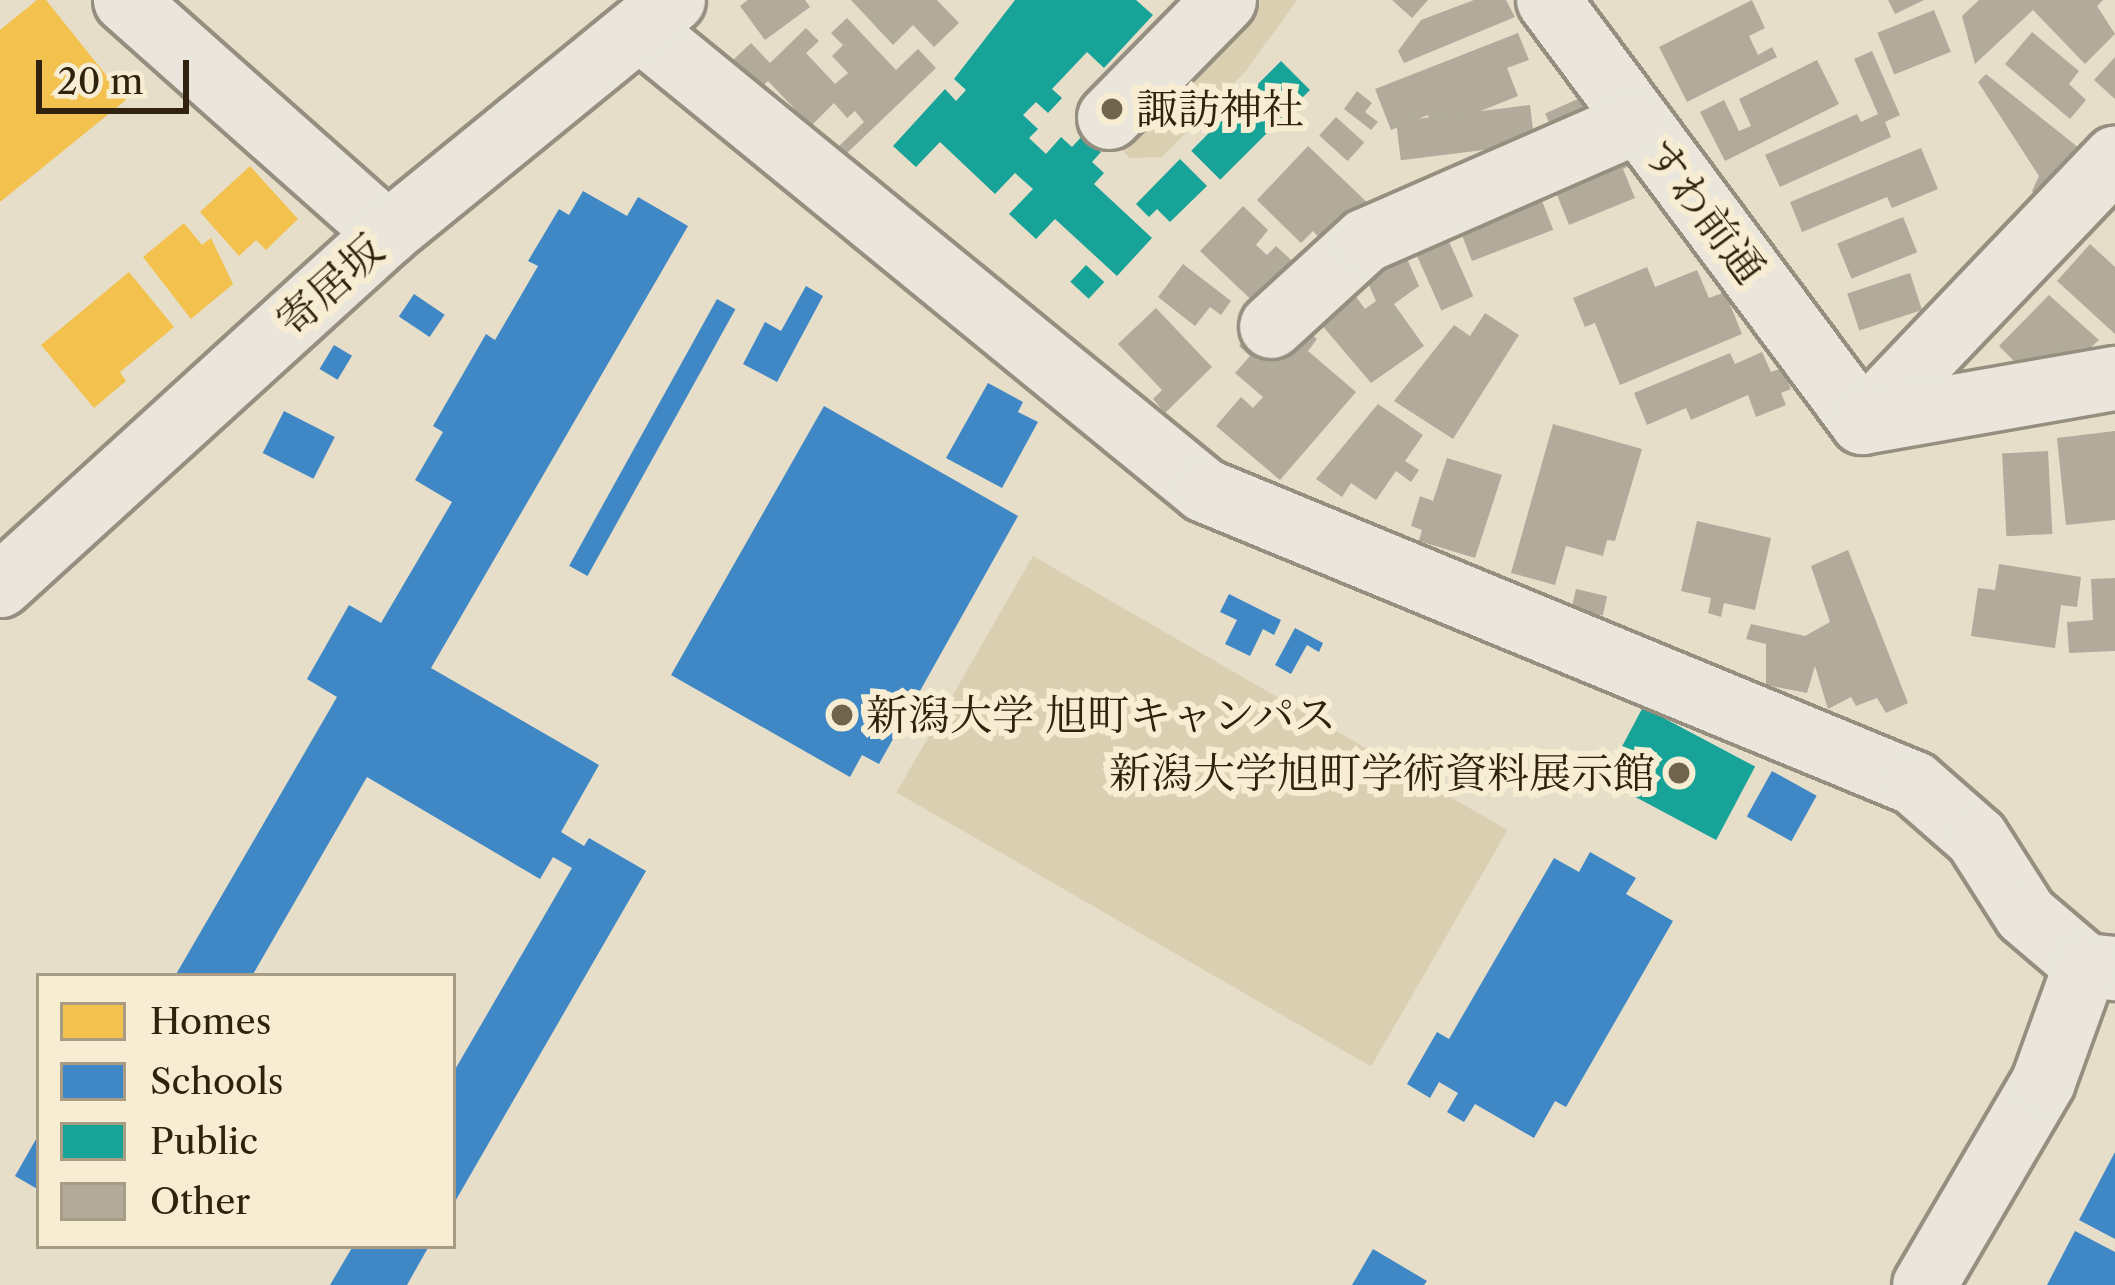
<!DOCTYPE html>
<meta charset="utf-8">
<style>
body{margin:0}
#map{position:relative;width:2115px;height:1285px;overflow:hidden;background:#e6dec8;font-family:"Libre Caslon Text","Noto Serif JP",serif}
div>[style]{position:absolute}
.green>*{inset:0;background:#dbcfb1;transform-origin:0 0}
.homes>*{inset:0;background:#f2c14e}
.schools>*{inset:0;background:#3f88c5;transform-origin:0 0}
.public>*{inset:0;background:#17a398;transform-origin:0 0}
.building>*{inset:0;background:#b2ab9b;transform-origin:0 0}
.roads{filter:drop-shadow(3px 0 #968f80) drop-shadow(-3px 0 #968f80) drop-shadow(0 3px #968f80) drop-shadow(0 -3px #968f80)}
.minor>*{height:63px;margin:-31.5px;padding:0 31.5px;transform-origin:31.5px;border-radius:31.5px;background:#eae6dc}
.dots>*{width:33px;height:33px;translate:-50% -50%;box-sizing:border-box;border:6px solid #f7edd3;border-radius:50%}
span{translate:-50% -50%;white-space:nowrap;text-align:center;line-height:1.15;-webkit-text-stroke:12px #f7edd3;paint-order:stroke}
.poi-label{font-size:42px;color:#31220e}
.left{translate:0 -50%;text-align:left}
.right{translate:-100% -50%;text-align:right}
.street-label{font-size:42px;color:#31220e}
.legend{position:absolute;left:36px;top:973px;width:420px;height:276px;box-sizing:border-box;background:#f7edd3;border:3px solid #a89c84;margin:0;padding:15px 21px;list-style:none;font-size:36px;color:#31220e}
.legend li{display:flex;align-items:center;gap:24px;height:60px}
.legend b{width:60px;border:3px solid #a89c84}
.scale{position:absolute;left:36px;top:60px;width:153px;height:54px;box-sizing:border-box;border:6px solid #31220e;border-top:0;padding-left:15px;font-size:36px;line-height:42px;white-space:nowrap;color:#31220e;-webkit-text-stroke:9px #f7edd3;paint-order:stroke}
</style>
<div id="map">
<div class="green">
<div style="clip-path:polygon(1185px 0,1297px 0,1245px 72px,1162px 157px,1130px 158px,1083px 110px)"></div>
<div style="left:1033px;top:556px;width:548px;height:273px;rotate:30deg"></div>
</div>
<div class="homes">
<div style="clip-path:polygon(37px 0,46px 0,126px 100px,0 202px,0 30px)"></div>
<div style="clip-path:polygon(250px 166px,298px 219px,266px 250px,256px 240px,239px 256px,200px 212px)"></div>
<div style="clip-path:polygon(184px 223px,202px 245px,211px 238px,233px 284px,191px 319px,143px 257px)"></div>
<div style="clip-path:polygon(129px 272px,174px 327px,120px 372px,126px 381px,94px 408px,41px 345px)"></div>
</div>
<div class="schools">
<div style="clip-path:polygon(583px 191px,627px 216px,638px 197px,688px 226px,431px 668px,599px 765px,561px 832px,584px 846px,589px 838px,646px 871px,453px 1205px,453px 1073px,572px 868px,553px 857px,540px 879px,367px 777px,252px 976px,175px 976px,337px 697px,307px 679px,349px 605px,381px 623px,452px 502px,415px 480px,443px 432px,433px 426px,486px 334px,495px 340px,538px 266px,528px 261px,559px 209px,569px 215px)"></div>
<div style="clip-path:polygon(806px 286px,823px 296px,777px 382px,743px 364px,765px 322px,781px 331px)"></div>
<div style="left:414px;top:294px;width:37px;height:27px;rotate:34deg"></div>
<div style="left:717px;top:299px;width:21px;height:305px;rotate:29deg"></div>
<div style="left:334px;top:345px;width:21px;height:28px;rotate:31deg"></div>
<div style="clip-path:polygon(988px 383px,1023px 402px,1018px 412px,1038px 422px,1002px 488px,946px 458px)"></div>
<div style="clip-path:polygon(824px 406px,1018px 516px,879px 764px,862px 755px,850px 777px,671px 675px)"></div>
<div style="left:284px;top:411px;width:57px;height:47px;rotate:27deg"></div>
<div style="clip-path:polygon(1229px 594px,1281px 620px,1274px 635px,1263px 629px,1250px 656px,1225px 644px,1237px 620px,1220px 612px)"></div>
<div style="clip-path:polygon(1295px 628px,1323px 643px,1319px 652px,1307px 645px,1291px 674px,1275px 665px)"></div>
<div style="left:1772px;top:771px;width:51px;height:52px;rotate:29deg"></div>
<div style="clip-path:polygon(1590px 852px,1636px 878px,1626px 894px,1673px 921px,1566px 1107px,1555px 1101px,1534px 1138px,1475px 1104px,1464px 1122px,1447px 1112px,1458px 1093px,1439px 1082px,1430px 1098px,1407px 1084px,1437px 1032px,1449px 1039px,1554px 858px,1579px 872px)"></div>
<div style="clip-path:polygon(39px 1134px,39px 1190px,15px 1176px)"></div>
<div style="clip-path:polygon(2115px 1152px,2115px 1239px,2079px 1220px)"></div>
<div style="clip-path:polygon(2075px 1231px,2115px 1252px,2115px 1285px,2047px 1285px)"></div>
<div style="clip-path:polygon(353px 1246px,429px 1246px,407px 1285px,330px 1285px)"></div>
<div style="clip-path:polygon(1373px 1249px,1427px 1281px,1424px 1285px,1352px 1285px)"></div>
</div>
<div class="public">
<div style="clip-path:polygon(1015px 0,1136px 0,1153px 15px,1104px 68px,1087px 52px,1052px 89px,1062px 98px,1048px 113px,1036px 102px,1023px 115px,1038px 129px,1029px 138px,1046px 154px,1061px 137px,1072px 147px,1083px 135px,1101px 152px,1092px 162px,1104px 173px,1094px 184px,1152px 238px,1117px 276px,1055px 219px,1036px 239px,1009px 214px,1033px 189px,1015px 173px,995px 194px,940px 142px,916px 167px,893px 146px,945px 89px,956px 101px,966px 90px,954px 79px)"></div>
<div style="left:1281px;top:61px;width:41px;height:127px;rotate:45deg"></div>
<div style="clip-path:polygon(1180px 159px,1207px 186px,1170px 222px,1157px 209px,1149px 217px,1136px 204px)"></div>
<div style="left:1086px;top:265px;width:25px;height:23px;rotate:43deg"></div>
<div style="left:1643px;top:707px;width:127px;height:83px;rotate:28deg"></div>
</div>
<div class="building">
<div style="clip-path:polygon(748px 0,805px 0,810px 7px,765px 40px,740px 6px)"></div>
<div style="clip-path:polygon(851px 0,937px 0,959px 23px,934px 47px,913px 25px,893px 45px)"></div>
<div style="clip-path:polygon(1392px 0,1428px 0,1412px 18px)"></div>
<div style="clip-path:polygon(1474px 0,1506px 0,1515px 17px,1404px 63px,1398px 51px,1421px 20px)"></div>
<div style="clip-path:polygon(1752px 0,1765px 28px,1749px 36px,1758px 55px,1772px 47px,1777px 57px,1687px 102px,1659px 47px)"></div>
<div style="clip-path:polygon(1888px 0,1924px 0,1895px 14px)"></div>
<div style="clip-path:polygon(1979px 0,2103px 0,2097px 6px,2115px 34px,2085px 64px,2033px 10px,1975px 64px,1962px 16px)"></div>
<div style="left:1934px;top:10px;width:45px;height:61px;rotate:68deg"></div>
<div style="clip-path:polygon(847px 18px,896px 70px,918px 49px,936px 68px,846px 154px,839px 146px,864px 122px,855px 111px,847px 118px,834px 103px,811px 126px,768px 81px,759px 90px,732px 61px,751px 43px,770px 63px,806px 28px,819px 41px,806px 53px,835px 84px,848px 73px,832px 56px,843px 45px,831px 33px)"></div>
<div style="clip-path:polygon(2032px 32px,2079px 71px,2069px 84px,2086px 100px,2070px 119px,2005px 64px)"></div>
<div style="clip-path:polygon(1518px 33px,1529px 60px,1507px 68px,1518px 96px,1433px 130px,1428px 115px,1391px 130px,1375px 89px)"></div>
<div style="clip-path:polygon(1872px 51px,1900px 115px,1885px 122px,1891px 137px,1780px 187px,1765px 155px,1857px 114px,1861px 122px,1878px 114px,1854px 59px)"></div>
<div style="clip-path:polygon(2115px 57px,2115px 99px,2094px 80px)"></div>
<div style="clip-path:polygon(1817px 60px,1839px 104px,1725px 161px,1700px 112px,1724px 100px,1739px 131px,1751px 126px,1739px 99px)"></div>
<div style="clip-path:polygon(1986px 74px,2079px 148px,2043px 203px,2032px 191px,2039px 176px,1978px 82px)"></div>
<div style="clip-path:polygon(1357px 91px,1372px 103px,1365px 112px,1378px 122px,1371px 130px,1344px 109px)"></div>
<div style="left:1589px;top:94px;width:27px;height:48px;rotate:66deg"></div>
<div style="left:1530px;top:105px;width:39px;height:135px;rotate:83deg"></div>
<div style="left:1336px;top:117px;width:38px;height:25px;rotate:42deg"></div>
<div style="clip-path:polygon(1308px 146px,1372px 207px,1323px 242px,1313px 231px,1301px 243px,1257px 200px)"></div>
<div style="clip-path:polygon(1625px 147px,1633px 164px,1623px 169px,1635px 198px,1569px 225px,1550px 177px)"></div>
<div style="clip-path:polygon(1921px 148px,1938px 189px,1892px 208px,1887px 197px,1802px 232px,1790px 202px)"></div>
<div style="left:1536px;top:185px;width:48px;height:87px;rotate:69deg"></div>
<div style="clip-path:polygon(1243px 206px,1268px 230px,1256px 245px,1267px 255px,1276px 246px,1301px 269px,1263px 311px,1200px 251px)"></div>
<div style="left:1903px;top:217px;width:38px;height:71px;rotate:68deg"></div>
<div style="left:1442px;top:226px;width:77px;height:35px;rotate:66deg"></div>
<div style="clip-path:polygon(2090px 244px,2115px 267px,2115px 334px,2057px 281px)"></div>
<div style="clip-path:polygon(1401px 245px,1419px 286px,1394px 304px,1424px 346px,1371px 383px,1315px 317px,1352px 291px,1365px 309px,1376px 301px,1362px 270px)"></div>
<div style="clip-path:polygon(1183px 264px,1231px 301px,1221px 315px,1210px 307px,1195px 326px,1158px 297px)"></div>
<div style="clip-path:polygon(1647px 267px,1655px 287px,1697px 270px,1709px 298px,1725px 292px,1742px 334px,1620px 385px,1595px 323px,1585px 327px,1573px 298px)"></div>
<div style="left:1910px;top:273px;width:39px;height:66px;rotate:72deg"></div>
<div style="clip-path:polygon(2049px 295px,2099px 340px,2087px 351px,2014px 361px,1999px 346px)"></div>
<div style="clip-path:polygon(1156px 308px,1212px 367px,1165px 413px,1153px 399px,1162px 390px,1118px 344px)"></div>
<div style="clip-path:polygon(1485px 313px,1519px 335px,1453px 439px,1394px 401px,1454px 325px,1470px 336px)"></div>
<div style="clip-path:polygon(1300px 324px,1317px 339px,1308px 351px,1356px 392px,1280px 480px,1216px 426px,1241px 397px,1253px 408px,1263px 397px,1235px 373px,1250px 356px,1239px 346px,1255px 326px)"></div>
<div style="clip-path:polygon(1762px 352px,1771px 372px,1782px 368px,1791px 389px,1781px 393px,1786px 405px,1756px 417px,1748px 395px,1691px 420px,1686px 408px,1647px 425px,1634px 393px,1730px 353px,1735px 364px)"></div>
<div style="clip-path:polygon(1378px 404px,1423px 435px,1405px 461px,1419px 470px,1411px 482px,1396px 471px,1376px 500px,1351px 483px,1342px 497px,1316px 479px)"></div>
<div style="clip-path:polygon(1553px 424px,1642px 449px,1615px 541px,1607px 540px,1603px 556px,1566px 546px,1555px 585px,1511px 573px)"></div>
<div style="clip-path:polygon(2115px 431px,2115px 520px,2066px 525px,2057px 438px)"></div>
<div style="left:2048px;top:451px;width:83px;height:46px;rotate:87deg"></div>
<div style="clip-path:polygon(1447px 458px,1502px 475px,1475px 558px,1419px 541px,1422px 530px,1411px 526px,1420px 496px,1433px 501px)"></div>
<div style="clip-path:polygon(1697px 521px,1771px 538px,1755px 610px,1724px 603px,1721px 617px,1708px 613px,1711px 598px,1681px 591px)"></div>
<div style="clip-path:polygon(1848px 550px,1908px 703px,1886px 713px,1877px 698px,1856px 706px,1851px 697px,1828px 709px,1815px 666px,1807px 693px,1766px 685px,1766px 644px,1746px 639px,1751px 624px,1805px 636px,1830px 622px,1811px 566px)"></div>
<div style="clip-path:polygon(1999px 564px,2081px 577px,2077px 607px,2061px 605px,2055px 648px,1971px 636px,1978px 588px,1995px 590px)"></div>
<div style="clip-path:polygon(2115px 578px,2115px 651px,2069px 653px,2067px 622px,2093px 620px,2091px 579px)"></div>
<div style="left:1576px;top:589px;width:32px;height:20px;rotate:13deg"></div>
</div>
<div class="roads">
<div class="minor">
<div style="left:125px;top:0;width:351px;rotate:41.6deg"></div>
<div style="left:1548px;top:0;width:526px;rotate:53.35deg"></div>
<div style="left:639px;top:28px;width:730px;rotate:39.27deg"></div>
<div style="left:1204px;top:490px;width:768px;rotate:22.42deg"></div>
<div style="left:1914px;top:783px;width:82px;rotate:41.1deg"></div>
<div style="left:1976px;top:837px;width:91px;rotate:57.5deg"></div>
<div style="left:2025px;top:914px;width:79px;rotate:40.4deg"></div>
<div style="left:2085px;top:965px;width:30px;rotate:6deg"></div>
<div style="left:1109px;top:117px;width:164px;rotate:-45.5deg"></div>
<div style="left:1271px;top:326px;width:127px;rotate:-42.5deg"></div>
<div style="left:1365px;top:240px;width:297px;rotate:-23.6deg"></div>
<div style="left:1862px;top:422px;width:366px;rotate:-46.3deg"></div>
<div style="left:1862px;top:422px;width:257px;rotate:-9.9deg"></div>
<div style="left:0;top:585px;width:523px;rotate:-42.29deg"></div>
<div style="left:387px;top:233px;width:369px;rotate:-39.2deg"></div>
<div style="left:1924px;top:1285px;width:236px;rotate:-59.7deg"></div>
<div style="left:2043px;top:1081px;width:123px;rotate:-70.1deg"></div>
</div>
</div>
<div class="dots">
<div style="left:1112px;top:109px;background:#70644f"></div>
<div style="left:842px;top:715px;background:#70644f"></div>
<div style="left:1679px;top:773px;background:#70644f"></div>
</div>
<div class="poi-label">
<span class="left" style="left:1136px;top:109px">諏訪神社</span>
<span class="left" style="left:866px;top:715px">新潟大学 旭町キャンパス</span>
<span class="right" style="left:1655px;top:773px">新潟大学旭町学術資料展示館</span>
</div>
<div class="street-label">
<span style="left:1705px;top:211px;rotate:53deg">すわ前通</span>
<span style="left:330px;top:285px;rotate:-42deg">寄居坂</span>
</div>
<ul class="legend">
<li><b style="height:33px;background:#f2c14e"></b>Homes</li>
<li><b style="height:33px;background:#3f88c5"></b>Schools</li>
<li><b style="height:33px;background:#17a398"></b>Public</li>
<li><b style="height:33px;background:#b2ab9b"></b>Other</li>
</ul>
<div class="scale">20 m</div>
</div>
